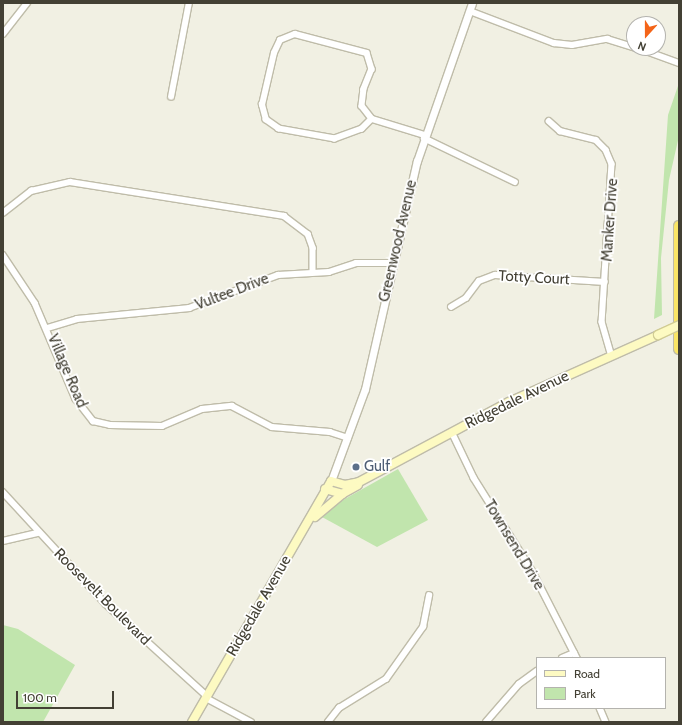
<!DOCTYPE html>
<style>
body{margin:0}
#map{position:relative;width:682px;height:725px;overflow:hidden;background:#f1f0e3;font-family:Cabin,sans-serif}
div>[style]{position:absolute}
.green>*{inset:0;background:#c1e5ad}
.roads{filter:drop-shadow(1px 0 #bfbca9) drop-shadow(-1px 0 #bfbca9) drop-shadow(0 1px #bfbca9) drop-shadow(0 -1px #bfbca9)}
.minor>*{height:5.5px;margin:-2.75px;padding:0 2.75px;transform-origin:2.75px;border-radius:2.75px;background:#fff}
.tertiary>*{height:7px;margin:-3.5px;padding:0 3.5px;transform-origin:3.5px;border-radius:3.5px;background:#fff}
.secondary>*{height:8px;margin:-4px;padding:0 4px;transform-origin:4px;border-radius:4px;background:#fdfac2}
.motorway>*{height:10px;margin:-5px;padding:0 5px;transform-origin:5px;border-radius:5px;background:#fae566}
.bridges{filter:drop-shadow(1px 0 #d1cc94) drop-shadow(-1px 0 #d1cc94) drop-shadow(0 1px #d1cc94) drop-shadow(0 -1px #d1cc94)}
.secondary-bridge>*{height:8px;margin:-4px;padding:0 4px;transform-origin:4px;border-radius:4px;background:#fdfac2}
.dots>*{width:11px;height:11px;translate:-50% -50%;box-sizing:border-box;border:2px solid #fff;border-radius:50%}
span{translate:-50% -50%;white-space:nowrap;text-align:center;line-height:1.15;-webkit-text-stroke:3.5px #fff;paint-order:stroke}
.street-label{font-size:15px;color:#434034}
.service-label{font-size:15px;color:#4e5e75}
.left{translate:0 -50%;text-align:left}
.frame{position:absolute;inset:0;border:4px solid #434034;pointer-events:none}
.legend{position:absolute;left:536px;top:657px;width:130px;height:52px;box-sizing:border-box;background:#fff;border:1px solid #b4b3ae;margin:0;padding:5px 7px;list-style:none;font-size:12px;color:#434034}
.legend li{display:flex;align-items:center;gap:8px;height:20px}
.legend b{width:20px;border:1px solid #b4b3ae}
.north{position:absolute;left:626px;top:16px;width:40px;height:40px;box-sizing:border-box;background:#fff;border:1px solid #b4b3ae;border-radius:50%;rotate:201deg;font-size:11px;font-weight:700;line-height:16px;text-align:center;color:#434034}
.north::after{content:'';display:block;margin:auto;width:14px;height:18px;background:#f46418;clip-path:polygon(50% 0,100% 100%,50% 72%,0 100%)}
.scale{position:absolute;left:16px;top:691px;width:98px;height:18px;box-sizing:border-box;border:2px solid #434034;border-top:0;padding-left:5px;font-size:12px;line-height:14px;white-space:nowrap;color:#434034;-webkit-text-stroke:3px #fff;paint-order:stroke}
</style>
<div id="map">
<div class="green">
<div style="clip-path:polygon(679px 83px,679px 136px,669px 180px,661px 258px,662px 315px,654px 319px,668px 115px)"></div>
<div style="clip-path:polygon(398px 469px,428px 520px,377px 547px,322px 517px,327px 509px)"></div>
<div style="clip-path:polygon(3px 625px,18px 629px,75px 665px,43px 722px,3px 722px)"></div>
</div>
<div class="roads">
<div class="minor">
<div style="left:470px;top:11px;width:90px;rotate:20.9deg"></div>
<div style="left:554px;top:43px;width:18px;rotate:6deg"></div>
<div style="left:572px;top:45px;width:36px;rotate:-10deg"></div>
<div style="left:607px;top:39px;width:28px;rotate:17deg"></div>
<div style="left:3px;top:34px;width:39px;rotate:-52deg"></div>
<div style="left:295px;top:34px;width:74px;rotate:14.8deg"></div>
<div style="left:367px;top:53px;width:17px;rotate:73deg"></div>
<div style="left:372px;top:69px;width:22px;rotate:112deg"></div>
<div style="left:364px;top:89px;width:17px;rotate:97deg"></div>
<div style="left:362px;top:106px;width:16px;rotate:52deg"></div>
<div style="left:372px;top:119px;width:14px;rotate:135deg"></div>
<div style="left:362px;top:129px;width:29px;rotate:160deg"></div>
<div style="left:335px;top:139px;width:57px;rotate:-169.9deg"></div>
<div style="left:279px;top:129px;width:16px;rotate:-145deg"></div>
<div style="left:266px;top:120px;width:16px;rotate:-105deg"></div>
<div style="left:262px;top:105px;width:53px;rotate:-77deg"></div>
<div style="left:274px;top:53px;width:14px;rotate:-65deg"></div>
<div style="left:280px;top:40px;width:16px;rotate:-22deg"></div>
<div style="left:638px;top:48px;width:44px;rotate:20.1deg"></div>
<div style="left:171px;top:97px;width:96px;rotate:-79.2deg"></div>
<div style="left:372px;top:119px;width:55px;rotate:16.8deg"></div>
<div style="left:549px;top:121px;width:15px;rotate:42deg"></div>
<div style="left:560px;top:131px;width:37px;rotate:14deg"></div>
<div style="left:596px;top:140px;width:14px;rotate:45deg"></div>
<div style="left:606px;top:150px;width:15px;rotate:67deg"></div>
<div style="left:612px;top:164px;width:158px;rotate:93.6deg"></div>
<div style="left:602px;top:322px;width:35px;rotate:74deg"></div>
<div style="left:424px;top:138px;width:101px;rotate:25.8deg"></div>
<div style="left:3px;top:213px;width:36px;rotate:-38deg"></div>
<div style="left:31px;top:191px;width:40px;rotate:-13deg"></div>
<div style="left:70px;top:182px;width:217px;rotate:9deg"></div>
<div style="left:284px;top:216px;width:30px;rotate:37deg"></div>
<div style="left:308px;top:234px;width:15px;rotate:70deg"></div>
<div style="left:313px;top:248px;width:24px;rotate:90deg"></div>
<div style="left:3px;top:255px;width:58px;rotate:56.3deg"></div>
<div style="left:35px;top:303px;width:104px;rotate:66.9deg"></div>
<div style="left:76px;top:399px;width:28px;rotate:52deg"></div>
<div style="left:93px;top:421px;width:17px;rotate:13deg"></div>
<div style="left:110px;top:425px;width:52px;rotate:1.1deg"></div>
<div style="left:162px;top:426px;width:43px;rotate:-23deg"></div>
<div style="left:202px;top:409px;width:30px;rotate:-6deg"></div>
<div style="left:232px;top:406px;width:45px;rotate:27.7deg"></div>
<div style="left:272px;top:427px;width:58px;rotate:4.9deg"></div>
<div style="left:330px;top:432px;width:19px;rotate:18deg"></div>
<div style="left:451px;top:307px;width:17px;rotate:-31deg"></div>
<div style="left:466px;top:298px;width:21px;rotate:-53deg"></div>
<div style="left:479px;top:281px;width:17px;rotate:-21deg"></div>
<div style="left:495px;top:275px;width:110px;rotate:3.6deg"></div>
<div style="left:48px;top:328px;width:30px;rotate:-17deg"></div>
<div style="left:77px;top:319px;width:113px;rotate:-5.6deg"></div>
<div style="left:189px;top:308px;width:95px;rotate:-20.3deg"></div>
<div style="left:278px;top:275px;width:51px;rotate:-3.4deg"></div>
<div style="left:329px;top:272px;width:28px;rotate:-18deg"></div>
<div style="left:356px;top:263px;width:36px"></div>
<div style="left:452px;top:432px;width:51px;rotate:64.4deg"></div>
<div style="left:474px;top:478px;width:111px;rotate:57.9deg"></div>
<div style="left:533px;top:572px;width:97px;rotate:62.9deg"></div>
<div style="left:3px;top:492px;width:152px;rotate:47.4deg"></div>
<div style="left:106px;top:604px;width:137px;rotate:42.3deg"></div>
<div style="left:3px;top:541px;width:36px;rotate:-13deg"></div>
<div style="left:562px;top:658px;width:13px;rotate:-23deg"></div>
<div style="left:206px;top:698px;width:51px;rotate:28.1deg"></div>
<div style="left:600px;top:708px;width:15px;rotate:67deg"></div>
<div style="left:328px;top:722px;width:18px;rotate:-52deg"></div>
<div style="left:339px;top:708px;width:55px;rotate:-31.7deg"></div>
<div style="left:386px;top:679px;width:64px;rotate:-54.6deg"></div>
<div style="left:423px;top:627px;width:32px;rotate:-79deg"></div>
<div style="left:486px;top:722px;width:50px;rotate:-49deg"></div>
<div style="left:519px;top:684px;width:22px;rotate:-36deg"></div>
</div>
<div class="tertiary">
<div style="left:331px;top:481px;width:98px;rotate:-69.7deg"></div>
<div style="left:365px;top:389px;width:234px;rotate:-77.2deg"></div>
<div style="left:417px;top:161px;width:167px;rotate:-70.8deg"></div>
</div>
<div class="secondary">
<div style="left:325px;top:489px;width:18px;rotate:16deg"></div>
<div style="left:342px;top:494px;width:18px;rotate:-29deg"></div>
<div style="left:315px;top:517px;width:35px;rotate:-40deg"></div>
<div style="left:192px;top:722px;width:278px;rotate:-60deg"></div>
<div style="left:331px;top:481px;width:15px;rotate:16deg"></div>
<div style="left:345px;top:485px;width:14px;rotate:-12deg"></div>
<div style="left:359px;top:482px;width:170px;rotate:-28.1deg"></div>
<div style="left:509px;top:402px;width:163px;rotate:-24.2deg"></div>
</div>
<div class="motorway">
<div style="left:679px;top:226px;width:123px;rotate:90deg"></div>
</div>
</div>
<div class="bridges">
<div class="secondary-bridge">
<div style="left:658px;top:335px;width:23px;rotate:-25deg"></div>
</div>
</div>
<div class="dots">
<div style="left:356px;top:467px;background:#5c6f8a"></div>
</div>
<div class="street-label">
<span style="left:610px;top:220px;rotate:-86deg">Manker Drive</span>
<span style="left:398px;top:241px;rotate:-77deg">Greenwood Avenue</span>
<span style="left:534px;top:278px;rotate:3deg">Totty Court</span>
<span style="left:232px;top:292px;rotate:-21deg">Vultee Drive</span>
<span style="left:67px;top:371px;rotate:67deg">Village Road</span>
<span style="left:517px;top:400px;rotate:-26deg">Ridgedale Avenue</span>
<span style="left:514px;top:545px;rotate:59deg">Townsend Drive</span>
<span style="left:102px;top:597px;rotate:45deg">Roosevelt Boulevard</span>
<span style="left:259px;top:606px;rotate:-60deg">Ridgedale Avenue</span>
</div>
<div class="service-label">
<span class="left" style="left:364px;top:467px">Gulf</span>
</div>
<div class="frame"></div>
<ul class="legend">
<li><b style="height:5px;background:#fdfac2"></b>Road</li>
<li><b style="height:11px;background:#c1e5ad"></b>Park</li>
</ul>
<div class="north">N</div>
<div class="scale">100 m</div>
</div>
